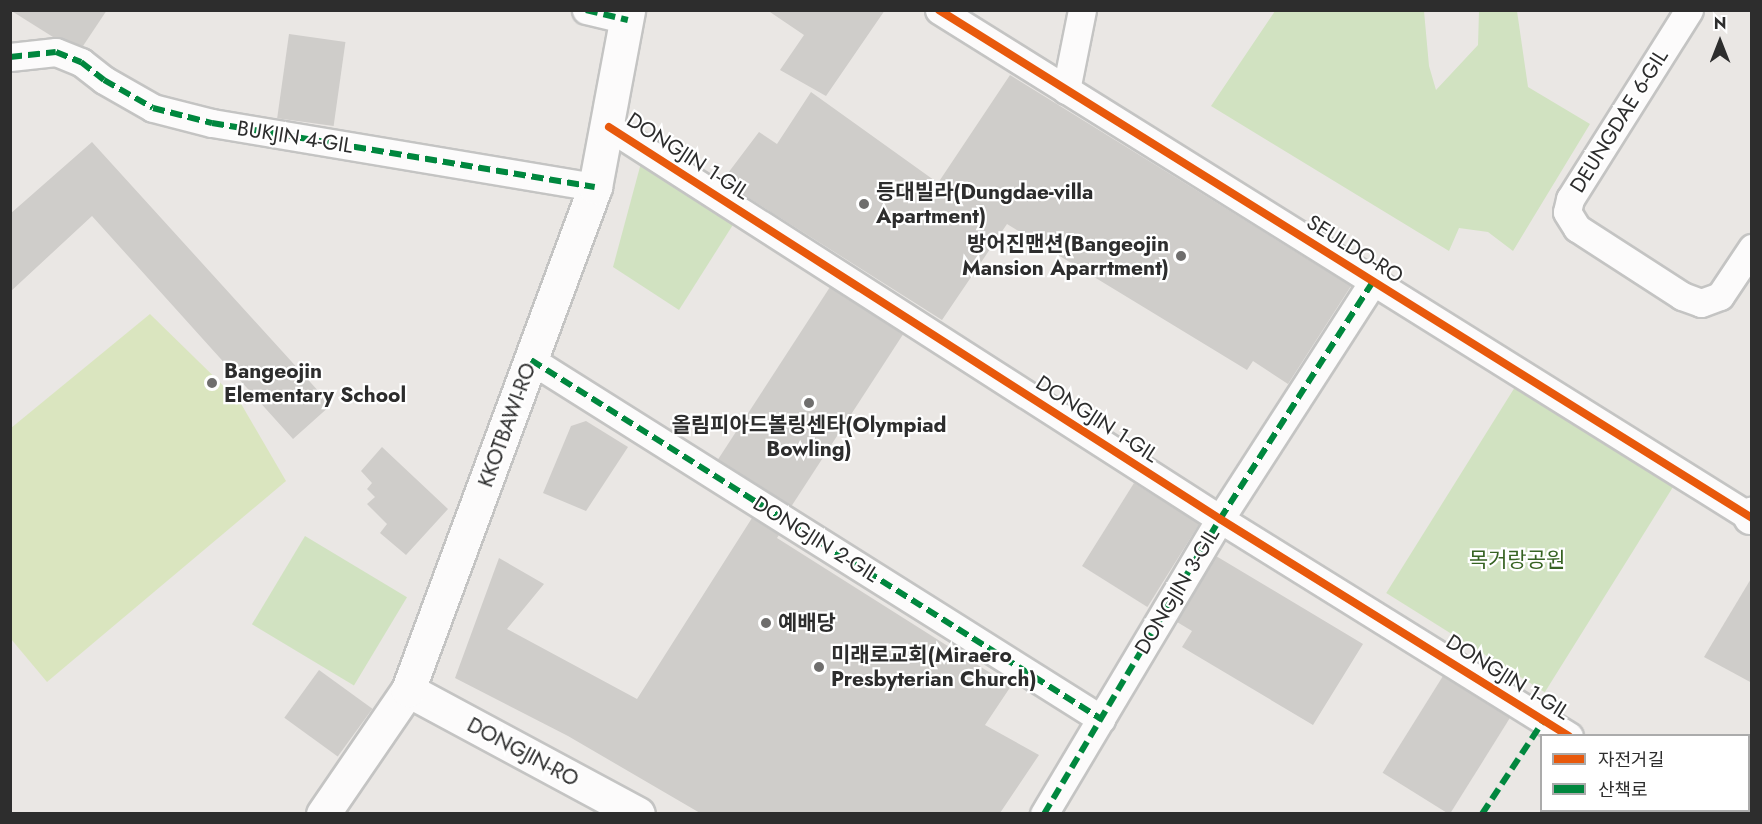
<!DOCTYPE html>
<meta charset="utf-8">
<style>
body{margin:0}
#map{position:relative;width:1762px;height:824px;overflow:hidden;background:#eae7e4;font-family:Jost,"Noto Sans KR",sans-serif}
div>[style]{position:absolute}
.green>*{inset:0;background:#d1e2c1;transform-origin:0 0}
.pitch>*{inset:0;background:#dae5bf}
.building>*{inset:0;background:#cfcdca;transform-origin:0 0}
.roads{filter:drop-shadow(2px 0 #c4c4c3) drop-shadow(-2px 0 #c4c4c3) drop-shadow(0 2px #c4c4c3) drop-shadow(0 -2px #c4c4c3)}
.minor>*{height:27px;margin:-13.5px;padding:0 13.5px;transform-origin:13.5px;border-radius:13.5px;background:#fcfbfb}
.tertiary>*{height:33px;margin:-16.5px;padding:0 16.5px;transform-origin:16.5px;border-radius:16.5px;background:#fcfbfb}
.quiet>*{height:6px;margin-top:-3px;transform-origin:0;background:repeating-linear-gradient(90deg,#00873e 0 12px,transparent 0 18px)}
.cycleway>*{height:8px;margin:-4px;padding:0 4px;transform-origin:4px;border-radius:4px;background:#e8590c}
.dots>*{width:16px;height:16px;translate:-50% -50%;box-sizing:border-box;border:3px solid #fff;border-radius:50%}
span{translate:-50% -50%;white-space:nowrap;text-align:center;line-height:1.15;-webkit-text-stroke:4.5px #fff;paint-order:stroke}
.street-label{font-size:21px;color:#2d2d2d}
.poi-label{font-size:21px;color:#2d2d2d;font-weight:700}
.left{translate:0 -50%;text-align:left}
.right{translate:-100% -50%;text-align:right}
.park-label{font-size:21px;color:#376323}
.frame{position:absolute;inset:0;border:12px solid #2d2d2d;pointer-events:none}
.legend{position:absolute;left:1540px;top:734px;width:210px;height:78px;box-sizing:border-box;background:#fff;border:2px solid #ababab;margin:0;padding:8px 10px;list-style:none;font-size:18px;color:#2d2d2d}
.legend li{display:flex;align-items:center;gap:12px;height:30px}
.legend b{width:30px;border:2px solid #ababab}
.north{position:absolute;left:1690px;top:12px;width:60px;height:60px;-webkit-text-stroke:4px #fff;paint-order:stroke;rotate:0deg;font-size:16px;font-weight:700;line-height:24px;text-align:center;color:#2d2d2d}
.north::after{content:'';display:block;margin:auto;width:21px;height:27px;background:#2d2d2d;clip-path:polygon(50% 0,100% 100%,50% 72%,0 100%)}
</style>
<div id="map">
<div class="green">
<div style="clip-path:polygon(1517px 11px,1528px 87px,1590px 124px,1513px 251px,1488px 232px,1459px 228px,1449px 251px,1211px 106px,1275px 11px,1424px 11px,1429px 66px,1436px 90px,1478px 45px,1479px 11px)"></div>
<div style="clip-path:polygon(641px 163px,736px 220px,679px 310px,613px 267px)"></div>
<div style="left:1515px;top:387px;width:187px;height:243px;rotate:32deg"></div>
<div style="left:305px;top:536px;width:119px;height:103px;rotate:31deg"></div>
</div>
<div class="pitch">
<div style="clip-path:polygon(150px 314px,240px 402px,286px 481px,47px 682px,11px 639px,11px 428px)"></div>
</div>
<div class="building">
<div style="clip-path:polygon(10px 10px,107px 10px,83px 46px,53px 37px)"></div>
<div style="clip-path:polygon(767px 10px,885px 10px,826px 96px,780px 70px,804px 35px)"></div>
<div style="left:289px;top:34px;width:57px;height:85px;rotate:8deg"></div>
<div style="clip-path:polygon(1010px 75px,1351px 286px,1288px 384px,1253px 361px,1247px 370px,1007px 224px,942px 320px,722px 181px,759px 132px,777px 144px,811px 92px,938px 183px)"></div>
<div style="clip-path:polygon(92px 142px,331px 405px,293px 439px,92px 216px,10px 292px,10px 214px)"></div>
<div style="left:830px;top:287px;width:87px;height:206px;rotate:33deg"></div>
<div style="clip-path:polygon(586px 421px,628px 447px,586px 511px,543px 493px,571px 426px)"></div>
<div style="clip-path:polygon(382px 447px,448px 509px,406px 555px,380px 533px,387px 524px,367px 504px,375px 497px,367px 489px,372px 483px,361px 471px)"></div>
<div style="left:1134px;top:483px;width:77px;height:98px;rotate:32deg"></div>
<div style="clip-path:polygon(752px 518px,779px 535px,777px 538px,1011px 686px,985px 725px,1039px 755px,1000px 813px,700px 813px,568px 736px,455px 678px,499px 558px,544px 584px,507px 629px,637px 699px)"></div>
<div style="clip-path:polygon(1216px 556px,1363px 644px,1313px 725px,1182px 647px,1192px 631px,1177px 622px)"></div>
<div style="clip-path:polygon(1752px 577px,1752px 683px,1704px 657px)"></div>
<div style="left:319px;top:670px;width:66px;height:59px;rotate:36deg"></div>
<div style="left:1443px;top:676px;width:79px;height:114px;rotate:32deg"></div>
</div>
<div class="roads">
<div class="minor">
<div style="left:586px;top:10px;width:43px;rotate:13.4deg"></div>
<div style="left:939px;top:10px;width:959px;rotate:32deg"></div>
<div style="left:1689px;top:10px;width:223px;rotate:122.2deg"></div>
<div style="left:1570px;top:199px;width:13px;rotate:103deg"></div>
<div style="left:1567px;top:212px;width:19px;rotate:58deg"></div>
<div style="left:1577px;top:228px;width:125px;rotate:32.9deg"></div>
<div style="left:1682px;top:296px;width:20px;rotate:20deg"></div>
<div style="left:1701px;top:303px;width:20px;rotate:-20deg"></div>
<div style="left:1720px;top:296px;width:58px;rotate:-56.3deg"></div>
<div style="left:10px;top:57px;width:46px;rotate:-6.2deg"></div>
<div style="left:56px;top:52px;width:27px;rotate:22deg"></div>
<div style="left:81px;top:62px;width:29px;rotate:38deg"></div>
<div style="left:104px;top:80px;width:56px;rotate:29.7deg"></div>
<div style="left:153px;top:108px;width:61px;rotate:14.3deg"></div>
<div style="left:212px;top:123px;width:388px;rotate:9.5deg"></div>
<div style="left:1066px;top:90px;width:82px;rotate:-78.7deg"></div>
<div style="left:609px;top:127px;width:726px;rotate:32.68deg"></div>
<div style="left:1220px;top:519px;width:411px;rotate:31.9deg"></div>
<div style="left:531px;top:360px;width:674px;rotate:32.2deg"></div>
<div style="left:1690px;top:810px;width:6px;rotate:39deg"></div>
<div style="left:1044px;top:814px;width:344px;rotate:-59.2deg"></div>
<div style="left:1220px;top:519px;width:282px;rotate:-57.2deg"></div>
</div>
<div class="tertiary">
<div style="left:1750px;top:517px;width:4px;rotate:-63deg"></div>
<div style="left:408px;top:690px;width:261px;rotate:28.3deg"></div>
<div style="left:323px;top:814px;width:150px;rotate:-55.6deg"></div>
<div style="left:408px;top:690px;width:537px;rotate:-69.61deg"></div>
<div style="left:595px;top:187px;width:180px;rotate:-79.4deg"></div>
</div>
</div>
<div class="quiet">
<div style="left:586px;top:10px;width:43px;rotate:13.4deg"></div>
<div style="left:10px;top:57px;width:46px;rotate:-6.2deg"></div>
<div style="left:56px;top:52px;width:27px;rotate:22deg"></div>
<div style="left:81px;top:62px;width:29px;rotate:38deg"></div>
<div style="left:104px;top:80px;width:56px;rotate:29.7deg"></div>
<div style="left:153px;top:108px;width:61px;rotate:14.3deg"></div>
<div style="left:212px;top:123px;width:388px;rotate:9.5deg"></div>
<div style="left:531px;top:360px;width:674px;rotate:32.2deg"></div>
<div style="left:1690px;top:810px;width:6px;rotate:39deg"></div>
<div style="left:1044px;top:814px;width:344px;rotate:-59.2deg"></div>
<div style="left:1220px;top:519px;width:282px;rotate:-57.2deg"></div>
<div style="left:1482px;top:814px;width:113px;rotate:-56.6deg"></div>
</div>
<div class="cycleway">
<div style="left:939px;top:10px;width:959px;rotate:32deg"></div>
<div style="left:609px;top:127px;width:726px;rotate:32.68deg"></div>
<div style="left:1220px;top:519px;width:411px;rotate:31.9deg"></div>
</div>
<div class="dots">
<div style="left:864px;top:204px;background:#6f6e6d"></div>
<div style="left:1181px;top:256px;background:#6f6e6d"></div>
<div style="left:212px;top:383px;background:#6f6e6d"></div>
<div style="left:809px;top:403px;background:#6f6e6d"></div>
<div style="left:766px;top:623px;background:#6f6e6d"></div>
<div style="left:819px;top:667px;background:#6f6e6d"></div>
</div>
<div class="street-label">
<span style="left:1619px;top:121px;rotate:-58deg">DEUNGDAE 6-GIL</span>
<span style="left:295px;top:137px;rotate:9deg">BUKJIN 4-GIL</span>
<span style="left:688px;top:156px;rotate:33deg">DONGJIN 1-GIL</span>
<span style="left:1355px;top:249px;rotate:32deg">SEULDO-RO</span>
<span style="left:1097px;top:419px;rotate:33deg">DONGJIN 1-GIL</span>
<span style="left:507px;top:425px;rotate:-70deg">KKOTBAWI-RO</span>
<span style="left:816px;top:539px;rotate:32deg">DONGJIN 2-GIL</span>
<span style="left:1177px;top:591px;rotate:-59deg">DONGJIN 3-GIL</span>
<span style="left:1508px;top:677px;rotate:32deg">DONGJIN 1-GIL</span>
<span style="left:523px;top:752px;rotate:28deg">DONGJIN-RO</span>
</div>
<div class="poi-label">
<span class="left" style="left:876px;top:204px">등대빌라(Dungdae-villa<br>Apartment)</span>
<span class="right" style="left:1169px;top:256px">방어진맨션(Bangeojin<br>Mansion Aparrtment)</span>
<span class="left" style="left:224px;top:383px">Bangeojin<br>Elementary School</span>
<span style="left:809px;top:437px">올림피아드볼링센타(Olympiad<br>Bowling)</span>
<span class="left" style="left:778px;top:623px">예배당</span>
<span class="left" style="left:831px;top:667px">미래로교회(Miraero<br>Presbyterian Church)</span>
</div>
<div class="park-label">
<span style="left:1517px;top:560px">목거랑공원</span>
</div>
<div class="frame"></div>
<ul class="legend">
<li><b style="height:8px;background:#e8590c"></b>자전거길</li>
<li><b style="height:8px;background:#00873e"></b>산책로</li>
</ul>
<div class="north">N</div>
</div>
